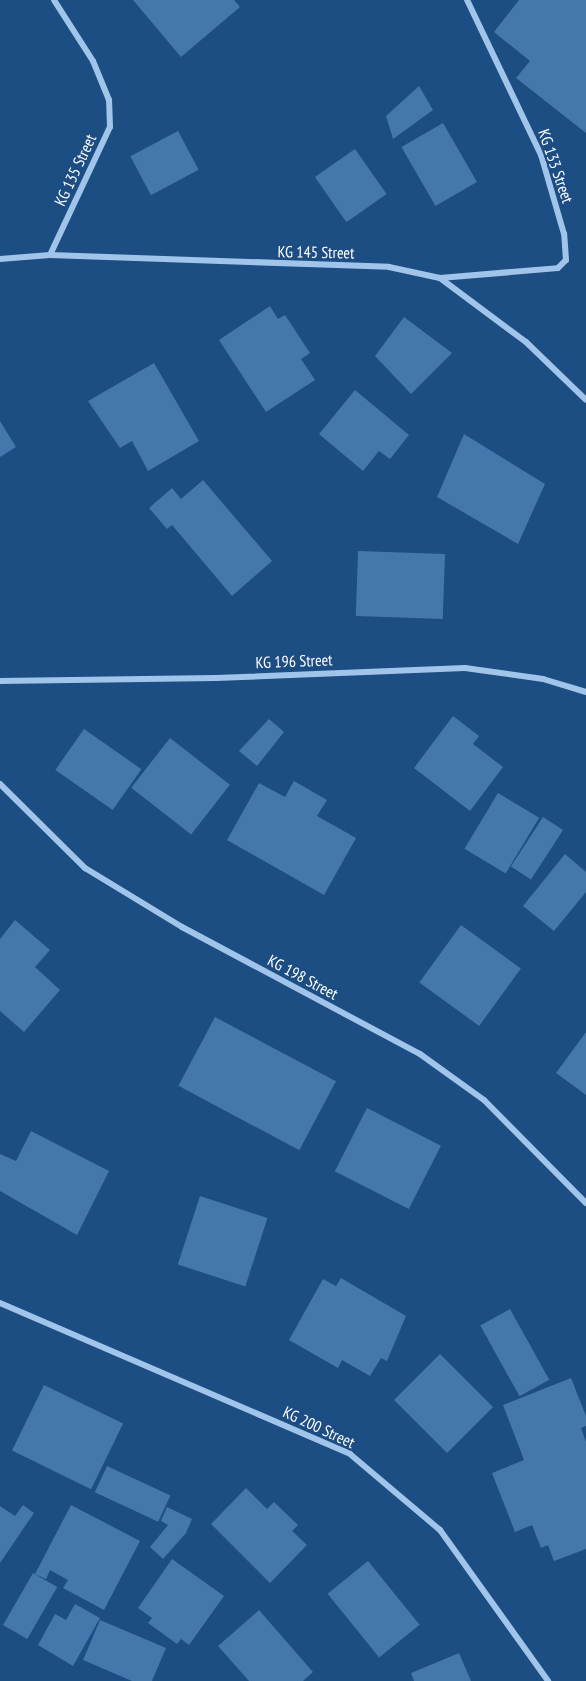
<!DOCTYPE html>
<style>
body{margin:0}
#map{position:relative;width:586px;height:1681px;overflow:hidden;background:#1c4d83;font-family:"PT Sans Narrow",sans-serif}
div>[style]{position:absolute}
.building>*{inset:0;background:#4477ac;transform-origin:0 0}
.minor>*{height:6px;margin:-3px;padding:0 3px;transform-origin:3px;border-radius:3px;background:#a1c5ea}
span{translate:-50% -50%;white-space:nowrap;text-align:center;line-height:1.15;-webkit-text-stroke:4.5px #1c4d83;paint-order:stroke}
.street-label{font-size:16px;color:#fff}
</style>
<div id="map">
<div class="building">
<div style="clip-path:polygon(133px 0,234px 0,240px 7px,181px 57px)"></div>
<div style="clip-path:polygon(519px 0,586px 0,586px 133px,516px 78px,530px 61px,494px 32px)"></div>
<div style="clip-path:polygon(419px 86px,433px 110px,393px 139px,386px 116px)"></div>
<div style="left:443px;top:123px;width:68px;height:48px;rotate:60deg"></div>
<div style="left:178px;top:131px;width:44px;height:54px;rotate:62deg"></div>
<div style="left:355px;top:149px;width:55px;height:49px;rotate:55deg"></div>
<div style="clip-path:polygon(270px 306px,278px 319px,285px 315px,310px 353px,301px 359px,315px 380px,266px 412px,219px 340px)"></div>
<div style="clip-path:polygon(404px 317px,452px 353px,411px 394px,375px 356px)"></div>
<div style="clip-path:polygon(154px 363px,199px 441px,148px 471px,132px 441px,120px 448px,88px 401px)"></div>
<div style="clip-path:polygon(355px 390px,409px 435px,390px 459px,379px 451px,363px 471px,319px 434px)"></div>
<div style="clip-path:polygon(0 421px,16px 447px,0 457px)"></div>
<div style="clip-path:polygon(464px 434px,545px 484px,518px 544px,437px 497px)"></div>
<div style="clip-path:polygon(203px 480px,272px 561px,232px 596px,172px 525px,167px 529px,149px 508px,172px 488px,181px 499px)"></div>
<div style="left:445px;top:554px;width:65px;height:87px;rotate:92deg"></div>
<div style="clip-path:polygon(453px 716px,479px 736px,473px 744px,503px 767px,470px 811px,414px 768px)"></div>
<div style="clip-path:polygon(269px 719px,284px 732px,257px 766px,239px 751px)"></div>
<div style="left:84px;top:729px;width:70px;height:50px;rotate:35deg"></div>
<div style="left:170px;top:738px;width:76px;height:63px;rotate:38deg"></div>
<div style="clip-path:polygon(294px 781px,327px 800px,317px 816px,356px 838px,324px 895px,227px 840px,259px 783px,285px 797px)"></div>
<div style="left:498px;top:793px;width:48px;height:65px;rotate:31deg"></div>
<div style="left:543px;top:817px;width:24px;height:59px;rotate:33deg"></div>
<div style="clip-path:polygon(565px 854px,586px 872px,586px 892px,554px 931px,523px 906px)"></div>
<div style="clip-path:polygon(15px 920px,50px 950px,35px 967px,60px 990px,24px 1032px,0 1011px,0 939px)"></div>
<div style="left:461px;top:925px;width:74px;height:71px;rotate:36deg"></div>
<div style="left:215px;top:1017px;width:137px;height:78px;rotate:28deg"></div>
<div style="clip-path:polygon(586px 1032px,586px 1095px,556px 1073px)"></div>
<div style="left:367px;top:1108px;width:83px;height:71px;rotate:27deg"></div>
<div style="clip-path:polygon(31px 1131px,109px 1171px,77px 1235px,0 1191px,0 1154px,16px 1161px)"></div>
<div style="left:200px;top:1196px;width:71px;height:72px;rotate:18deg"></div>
<div style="clip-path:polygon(341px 1278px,406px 1316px,387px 1361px,381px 1358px,370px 1376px,342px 1360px,338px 1368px,289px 1340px,323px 1279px,336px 1286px)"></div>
<div style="left:510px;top:1309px;width:81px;height:34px;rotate:61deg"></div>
<div style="left:440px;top:1354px;width:75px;height:65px;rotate:45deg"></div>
<div style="clip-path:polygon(571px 1378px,586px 1416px,586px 1426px,581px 1428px,586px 1442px,586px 1549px,554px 1561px,548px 1545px,541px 1548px,532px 1525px,515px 1532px,492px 1473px,524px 1460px,503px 1405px)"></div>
<div style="left:44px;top:1385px;width:88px;height:73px;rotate:26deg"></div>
<div style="left:107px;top:1466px;width:70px;height:29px;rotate:25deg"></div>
<div style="clip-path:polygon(246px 1488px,267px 1509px,274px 1502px,298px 1525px,292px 1531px,307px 1545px,270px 1583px,211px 1524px)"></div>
<div style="clip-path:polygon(23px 1505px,34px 1513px,0 1563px,0 1506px,15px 1516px)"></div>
<div style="clip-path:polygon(71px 1505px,140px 1541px,104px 1610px,63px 1588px,68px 1580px,50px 1570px,46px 1579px,35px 1574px)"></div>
<div style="clip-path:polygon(167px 1507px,192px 1519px,186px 1533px,163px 1559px,150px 1547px,168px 1525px,161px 1521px)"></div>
<div style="clip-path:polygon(172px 1559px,224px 1596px,189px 1645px,181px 1639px,177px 1644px,148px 1623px,152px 1618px,138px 1608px)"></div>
<div style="left:368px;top:1561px;width:82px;height:52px;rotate:51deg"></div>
<div style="left:33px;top:1573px;width:28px;height:60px;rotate:30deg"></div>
<div style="clip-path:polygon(75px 1604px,100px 1618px,73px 1666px,38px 1645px,55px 1614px,66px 1620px)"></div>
<div style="clip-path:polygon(259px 1610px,313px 1672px,303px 1681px,249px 1681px,218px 1646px)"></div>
<div style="clip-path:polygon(100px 1620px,166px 1648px,152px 1681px,132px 1681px,83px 1660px)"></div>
<div style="clip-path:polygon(459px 1653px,471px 1681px,414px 1681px,411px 1673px)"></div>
</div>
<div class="minor">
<div style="left:50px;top:255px;width:141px;rotate:-64.9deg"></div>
<div style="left:110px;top:127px;width:27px;rotate:-92deg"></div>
<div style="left:109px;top:100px;width:42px;rotate:-112.3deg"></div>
<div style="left:93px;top:61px;width:72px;rotate:-122.6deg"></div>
<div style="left:0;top:259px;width:50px;rotate:-4.6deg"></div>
<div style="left:50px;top:255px;width:339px;rotate:2deg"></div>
<div style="left:389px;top:267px;width:52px;rotate:12.2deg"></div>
<div style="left:440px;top:278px;width:107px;rotate:36.7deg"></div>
<div style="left:526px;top:342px;width:83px;rotate:44deg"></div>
<div style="left:440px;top:278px;width:118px;rotate:-4.8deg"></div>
<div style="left:558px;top:268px;width:11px;rotate:-45deg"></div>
<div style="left:566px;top:260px;width:26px;rotate:-94deg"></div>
<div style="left:564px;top:234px;width:82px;rotate:-106.2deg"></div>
<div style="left:541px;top:155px;width:172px;rotate:-115.5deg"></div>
<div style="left:0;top:681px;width:216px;rotate:-0.8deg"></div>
<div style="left:216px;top:678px;width:249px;rotate:-2.3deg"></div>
<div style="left:465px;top:668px;width:79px;rotate:8deg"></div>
<div style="left:543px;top:679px;width:45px;rotate:16.8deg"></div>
<div style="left:0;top:784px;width:120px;rotate:44.7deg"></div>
<div style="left:85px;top:868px;width:114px;rotate:31.3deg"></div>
<div style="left:182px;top:927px;width:270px;rotate:28.1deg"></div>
<div style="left:420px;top:1054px;width:79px;rotate:35.7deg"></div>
<div style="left:484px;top:1100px;width:145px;rotate:45.3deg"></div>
<div style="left:0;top:1303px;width:381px;rotate:23.3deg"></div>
<div style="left:350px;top:1454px;width:118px;rotate:40.2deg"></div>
<div style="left:440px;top:1530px;width:186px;rotate:54.4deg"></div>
</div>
<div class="street-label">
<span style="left:556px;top:166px;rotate:71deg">KG 133 Street</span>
<span style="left:75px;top:170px;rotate:-65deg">KG 135 Street</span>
<span style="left:316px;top:252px;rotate:1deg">KG 145 Street</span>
<span style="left:294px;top:661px;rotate:-2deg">KG 196 Street</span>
<span style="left:303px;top:977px;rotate:28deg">KG 198 Street</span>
<span style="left:319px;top:1427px;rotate:25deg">KG 200 Street</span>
</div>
</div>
